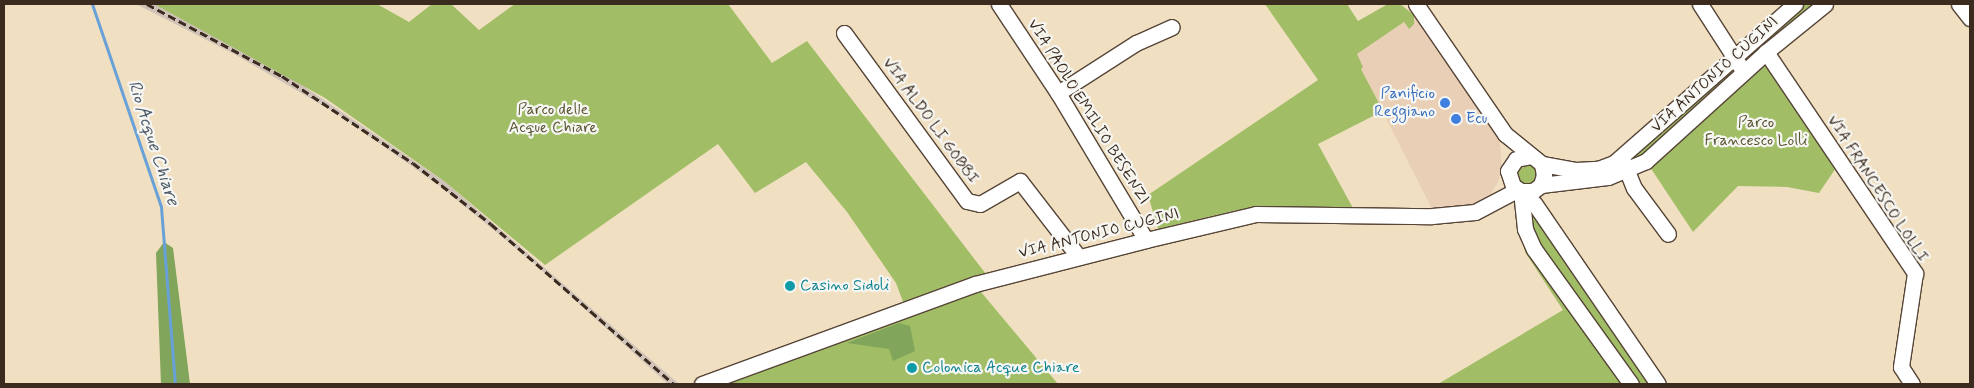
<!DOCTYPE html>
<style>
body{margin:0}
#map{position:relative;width:1974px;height:388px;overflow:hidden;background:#f1dfc2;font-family:Mynerve,sans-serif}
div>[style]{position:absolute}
.built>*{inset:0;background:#e9cfb6}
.industrial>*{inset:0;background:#cec2b9}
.green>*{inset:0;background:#a1be66}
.round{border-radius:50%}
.forest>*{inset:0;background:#80a55b}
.stream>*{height:3px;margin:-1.5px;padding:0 1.5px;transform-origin:1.5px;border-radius:1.5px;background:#68a1d7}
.roads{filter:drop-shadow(1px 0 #564537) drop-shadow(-1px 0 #564537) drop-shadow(0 1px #564537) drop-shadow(0 -1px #564537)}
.minor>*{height:15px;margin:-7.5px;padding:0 7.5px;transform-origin:7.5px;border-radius:7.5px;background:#fff}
.rail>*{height:3px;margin-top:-1.5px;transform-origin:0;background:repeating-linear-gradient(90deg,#3b2a1e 0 8px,transparent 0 12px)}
.dots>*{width:14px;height:14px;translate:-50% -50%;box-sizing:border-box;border:2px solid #f6f6f2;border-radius:50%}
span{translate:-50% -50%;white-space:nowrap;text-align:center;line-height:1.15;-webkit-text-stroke:4.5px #f6f6f2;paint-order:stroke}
.street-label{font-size:16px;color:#3b2a1e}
.shop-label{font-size:16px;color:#366cbe}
.right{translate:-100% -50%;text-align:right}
.left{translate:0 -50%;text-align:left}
.park-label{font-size:16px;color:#5a5634}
.culture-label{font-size:16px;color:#0d838f}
.water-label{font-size:18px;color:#4d5a68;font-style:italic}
.frame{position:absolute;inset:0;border:5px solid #3b2a1e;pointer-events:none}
</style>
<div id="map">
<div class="built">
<div style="clip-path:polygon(1414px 15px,1496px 132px,1500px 144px,1502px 169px,1498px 182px,1491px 194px,1471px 207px,1432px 209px,1361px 69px,1357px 54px,1404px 22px,1408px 28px)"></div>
</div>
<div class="industrial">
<div style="clip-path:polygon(136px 4px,154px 4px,284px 73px,444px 181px,679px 384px,668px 384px,536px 265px,440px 186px,339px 115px,236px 55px)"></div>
</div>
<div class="green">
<div style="clip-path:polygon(154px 4px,377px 4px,409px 22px,432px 4px,451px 4px,479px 30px,515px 4px,728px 4px,772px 63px,807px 41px,989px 278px,905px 307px,896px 283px,847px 212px,806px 162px,755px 193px,718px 144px,545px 265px,444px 181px,325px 98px)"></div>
<div style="clip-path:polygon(1265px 4px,1347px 4px,1358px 21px,1388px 4px,1400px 4px,1414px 15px,1414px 24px,1409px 29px,1404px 22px,1357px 54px,1363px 67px,1361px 69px,1383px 111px,1318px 144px,1354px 210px,1274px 206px,1237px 210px,1158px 229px,1148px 195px,1318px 80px)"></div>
<div style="clip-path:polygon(1795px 4px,1825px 4px,1766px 52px,1840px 162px,1819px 193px,1787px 187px,1738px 186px,1693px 232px,1646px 161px,1543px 180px,1544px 169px,1598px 169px)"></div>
<div class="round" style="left:1515px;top:163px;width:22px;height:22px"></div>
<div style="clip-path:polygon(1521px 191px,1659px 384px,1438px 384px,1563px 310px,1525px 252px,1518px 208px)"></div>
<div style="clip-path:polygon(976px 286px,1058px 384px,717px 384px,978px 292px)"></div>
</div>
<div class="forest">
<div style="clip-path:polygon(164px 242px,173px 248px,190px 384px,161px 384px,156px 253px)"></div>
<div style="clip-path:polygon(899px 323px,910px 326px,915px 351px,893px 361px,889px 349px,847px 343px)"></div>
</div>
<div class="stream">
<div style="left:92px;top:4px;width:214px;rotate:71.2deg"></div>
<div style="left:161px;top:207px;width:178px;rotate:85.5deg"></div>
</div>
<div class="roads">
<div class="minor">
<div style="left:999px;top:4px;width:107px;rotate:56.5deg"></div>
<div style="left:1058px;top:93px;width:171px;rotate:59.1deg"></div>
<div style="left:1416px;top:4px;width:158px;rotate:55.6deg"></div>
<div style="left:1505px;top:134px;width:48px;rotate:39deg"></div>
<div style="left:1542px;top:164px;width:11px;rotate:80deg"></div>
<div style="left:1544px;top:175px;width:10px;rotate:107deg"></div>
<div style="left:1541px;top:185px;width:10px;rotate:143deg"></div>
<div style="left:1533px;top:191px;width:12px;rotate:180deg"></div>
<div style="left:1521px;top:191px;width:9px;rotate:-148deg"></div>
<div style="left:1513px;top:186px;width:16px;rotate:-108deg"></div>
<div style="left:1508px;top:171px;width:14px;rotate:-56deg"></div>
<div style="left:1516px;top:159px;width:15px;rotate:-11deg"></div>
<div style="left:1700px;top:4px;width:74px;rotate:57.2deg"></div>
<div style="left:1959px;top:4px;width:18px;rotate:52deg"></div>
<div style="left:844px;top:33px;width:208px;rotate:53.8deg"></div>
<div style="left:967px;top:201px;width:13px;rotate:13deg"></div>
<div style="left:980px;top:204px;width:46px;rotate:-29.9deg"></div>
<div style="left:1020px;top:181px;width:95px;rotate:52.3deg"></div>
<div style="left:1766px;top:52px;width:267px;rotate:56deg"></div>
<div style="left:1915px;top:273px;width:95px;rotate:98.5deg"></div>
<div style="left:1901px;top:367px;width:20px;rotate:57deg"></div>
<div style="left:1058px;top:93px;width:93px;rotate:-32.7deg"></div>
<div style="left:1136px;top:43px;width:39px;rotate:-24deg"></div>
<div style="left:1623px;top:161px;width:29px;rotate:68deg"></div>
<div style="left:1634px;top:188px;width:57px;rotate:53.5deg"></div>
<div style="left:1542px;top:164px;width:35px;rotate:10deg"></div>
<div style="left:1576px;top:170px;width:22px;rotate:-3deg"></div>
<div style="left:1598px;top:169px;width:17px;rotate:-21deg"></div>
<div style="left:1614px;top:163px;width:241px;rotate:-41.3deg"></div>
<div style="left:1541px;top:185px;width:67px;rotate:-6.8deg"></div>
<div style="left:1608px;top:177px;width:41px;rotate:-22.8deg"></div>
<div style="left:1646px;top:161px;width:162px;rotate:-42.2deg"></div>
<div style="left:1766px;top:52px;width:76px;rotate:-39.1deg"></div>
<div style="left:1521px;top:191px;width:38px;rotate:84deg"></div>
<div style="left:1525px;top:229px;width:22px;rotate:66deg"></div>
<div style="left:1534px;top:249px;width:166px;rotate:54.3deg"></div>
<div style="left:1534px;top:203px;width:219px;rotate:55.6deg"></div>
<div style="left:702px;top:384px;width:291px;rotate:-20.1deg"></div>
<div style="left:975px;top:284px;width:177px;rotate:-14.4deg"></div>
<div style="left:1146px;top:240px;width:113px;rotate:-13.3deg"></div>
<div style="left:1256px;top:214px;width:176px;rotate:0.7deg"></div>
<div style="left:1432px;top:216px;width:43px;rotate:-5.3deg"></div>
<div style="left:1475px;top:212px;width:47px;rotate:-27.6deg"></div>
</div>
</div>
<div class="rail">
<div style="left:147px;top:4px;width:153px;rotate:28.1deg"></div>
<div style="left:282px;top:76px;width:157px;rotate:33.6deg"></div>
<div style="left:413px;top:163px;width:99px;rotate:38deg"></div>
<div style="left:491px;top:224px;width:243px;rotate:41.2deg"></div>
</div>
<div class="dots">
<div style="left:1445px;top:103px;background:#3f7fe0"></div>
<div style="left:1456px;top:119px;background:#3f7fe0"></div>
<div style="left:790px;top:286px;background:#0f9aa8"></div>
<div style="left:912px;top:368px;background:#0f9aa8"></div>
</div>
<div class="street-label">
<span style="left:1715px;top:75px;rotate:-42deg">VIA ANTONIO CUGINI</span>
<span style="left:1088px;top:112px;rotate:58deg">VIA PAOLO EMILIO BESENZI</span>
<span style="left:930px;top:121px;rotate:54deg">VIA ALDO LI GOBBI</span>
<span style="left:1877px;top:189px;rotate:57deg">VIA FRANCESCO LOLLI</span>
<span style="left:1099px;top:234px;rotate:-14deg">VIA ANTONIO CUGINI</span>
</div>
<div class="shop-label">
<span class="right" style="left:1435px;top:103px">Panificio<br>Reggiano</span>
<span class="left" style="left:1466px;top:119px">Ecu</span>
</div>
<div class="park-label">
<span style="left:553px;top:119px">Parco delle<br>Acque Chiare</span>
<span style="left:1756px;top:132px">Parco<br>Francesco Lolli</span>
</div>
<div class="culture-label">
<span class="left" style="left:800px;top:286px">Casino Sidoli</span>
<span class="left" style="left:922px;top:368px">Colonica Acque Chiare</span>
</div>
<div class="water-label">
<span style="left:153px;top:143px;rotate:72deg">Rio Acque Chiare</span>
</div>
<div class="frame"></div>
</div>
